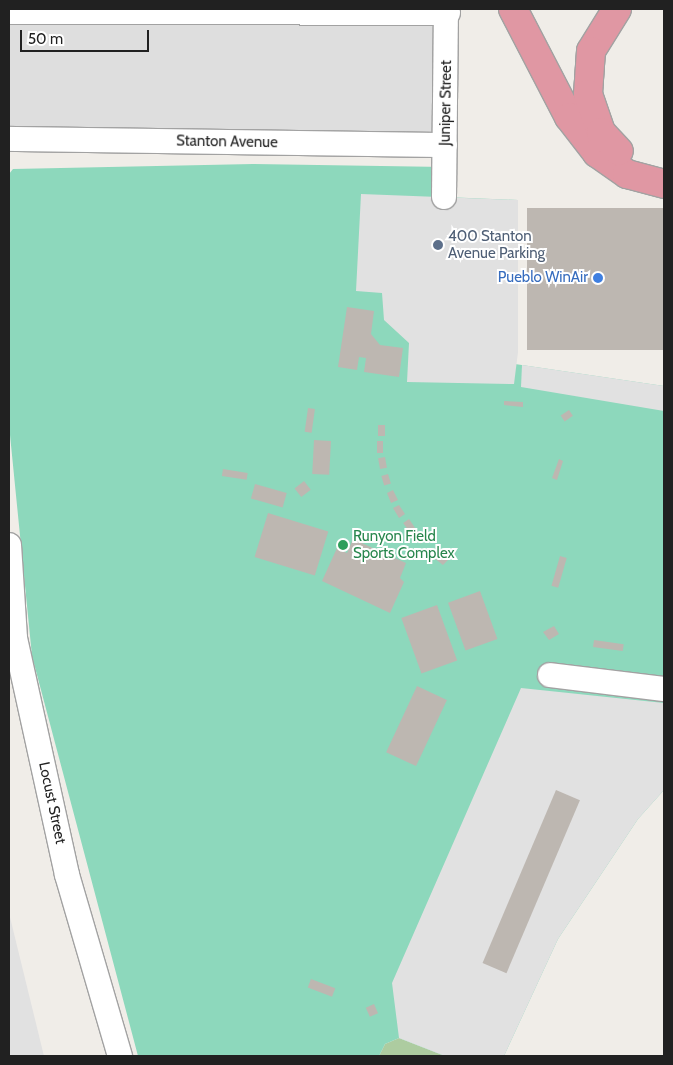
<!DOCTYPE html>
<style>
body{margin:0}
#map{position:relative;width:673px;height:1065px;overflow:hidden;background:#f0ede8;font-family:Cabin,sans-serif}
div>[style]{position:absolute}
.residential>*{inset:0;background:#dedede;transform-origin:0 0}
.forest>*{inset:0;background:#adcca0}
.pitch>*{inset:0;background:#8dd8bc}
.parking>*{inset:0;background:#e1e1e1}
.building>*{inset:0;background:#bdb7b1;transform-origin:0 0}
.roads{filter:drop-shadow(1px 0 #a2a2a2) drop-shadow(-1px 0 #a2a2a2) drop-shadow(0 1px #a2a2a2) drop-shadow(0 -1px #a2a2a2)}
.minor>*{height:24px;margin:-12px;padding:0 12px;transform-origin:12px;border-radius:12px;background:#fff}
.highway>*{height:28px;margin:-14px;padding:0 14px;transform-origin:14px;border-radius:14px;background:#e097a3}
.dots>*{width:14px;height:14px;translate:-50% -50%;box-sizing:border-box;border:2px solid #fff;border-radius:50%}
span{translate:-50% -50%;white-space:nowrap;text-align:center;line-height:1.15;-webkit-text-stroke:4px #fff;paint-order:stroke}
.street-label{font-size:15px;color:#212121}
.service-label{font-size:15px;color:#4e5e75}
.left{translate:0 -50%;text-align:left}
.shop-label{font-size:15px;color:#366cbe}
.right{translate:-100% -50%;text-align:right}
.leisure-label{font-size:15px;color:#27864d}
.frame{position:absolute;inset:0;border:10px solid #212121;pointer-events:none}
.scale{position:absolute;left:20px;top:30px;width:129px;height:22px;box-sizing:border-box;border:2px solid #212121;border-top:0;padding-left:6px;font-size:15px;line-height:18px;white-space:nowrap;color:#212121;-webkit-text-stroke:4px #fff;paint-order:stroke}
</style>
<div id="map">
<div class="residential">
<div style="left:9px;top:9px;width:437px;height:130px"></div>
</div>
<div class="forest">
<div style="clip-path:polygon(399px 1038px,445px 1056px,379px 1056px,385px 1044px)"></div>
</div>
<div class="pitch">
<div style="clip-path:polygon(253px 164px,445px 167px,445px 197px,518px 200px,515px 364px,664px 386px,664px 790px,638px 819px,558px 939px,504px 1056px,445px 1056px,399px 1038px,385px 1044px,379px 1056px,138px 1056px,32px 656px,10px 435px,9px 174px,13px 169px)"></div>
</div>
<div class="parking">
<div style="clip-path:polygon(361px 194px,518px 200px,518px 352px,514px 384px,407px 382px,409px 343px,384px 320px,382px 293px,356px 291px)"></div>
<div style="clip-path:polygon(522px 365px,664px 386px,664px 411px,521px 387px)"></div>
<div style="clip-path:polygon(521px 688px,664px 703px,664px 790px,638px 819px,558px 939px,504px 1056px,445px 1056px,399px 1038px,392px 983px)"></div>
<div style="clip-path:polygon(9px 913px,44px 1056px,9px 1056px)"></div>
</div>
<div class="building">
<div style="left:527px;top:208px;width:137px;height:142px"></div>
<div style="clip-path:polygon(347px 307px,374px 311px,371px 334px,380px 345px,403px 348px,399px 377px,364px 372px,366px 358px,359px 357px,357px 370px,338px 367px)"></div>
<div style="clip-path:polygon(504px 401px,523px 402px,523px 407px,504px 405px)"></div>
<div style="left:308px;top:408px;width:7px;height:24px;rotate:8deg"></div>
<div style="left:569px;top:410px;width:7px;height:10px;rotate:56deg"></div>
<div style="left:378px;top:425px;width:7px;height:11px"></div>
<div style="left:314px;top:440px;width:17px;height:34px;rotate:3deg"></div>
<div style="left:377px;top:441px;width:6px;height:12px"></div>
<div style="left:385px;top:457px;width:11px;height:7px;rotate:80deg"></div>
<div style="clip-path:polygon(559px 459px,563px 461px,557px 480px,552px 478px)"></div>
<div style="left:223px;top:469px;width:25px;height:7px;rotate:9deg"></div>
<div style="left:388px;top:474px;width:10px;height:7px;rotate:73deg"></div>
<div style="left:304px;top:481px;width:11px;height:12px;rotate:52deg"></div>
<div style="left:255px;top:484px;width:33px;height:15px;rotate:16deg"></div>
<div style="clip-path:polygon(393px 490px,398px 500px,391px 503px,387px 493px)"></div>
<div style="clip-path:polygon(399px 505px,405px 514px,399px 518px,393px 508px)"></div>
<div style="left:268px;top:513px;width:63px;height:46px;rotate:17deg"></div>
<div style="left:409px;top:519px;width:11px;height:7px;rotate:56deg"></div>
<div style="left:418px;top:531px;width:11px;height:7px;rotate:45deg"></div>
<div style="clip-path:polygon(353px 539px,406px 563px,400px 578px,404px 582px,390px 613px,322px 581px,337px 548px,347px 553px)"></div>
<div style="clip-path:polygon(439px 553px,448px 560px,443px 565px,434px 558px)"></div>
<div style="left:560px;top:556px;width:7px;height:31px;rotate:16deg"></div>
<div style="left:480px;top:591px;width:51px;height:34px;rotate:70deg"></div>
<div style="left:437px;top:605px;width:59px;height:38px;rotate:70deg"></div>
<div style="clip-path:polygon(554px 626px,559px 634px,549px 640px,543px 632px)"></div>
<div style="left:594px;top:640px;width:30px;height:7px;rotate:8deg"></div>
<div style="left:417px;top:686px;width:33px;height:73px;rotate:25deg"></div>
<div style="left:556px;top:790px;width:26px;height:188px;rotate:23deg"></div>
<div style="left:311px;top:979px;width:26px;height:9px;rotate:21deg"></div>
<div style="left:374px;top:1004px;width:10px;height:9px;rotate:66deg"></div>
</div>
<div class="roads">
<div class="minor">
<div style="left:9px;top:12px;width:439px;rotate:0.1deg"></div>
<div style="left:9px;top:139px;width:436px;rotate:0.8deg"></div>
<div style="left:444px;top:197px;width:188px;rotate:-89.4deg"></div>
<div style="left:9px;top:545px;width:93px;rotate:86.3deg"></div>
<div style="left:15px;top:638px;width:243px;rotate:77.6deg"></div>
<div style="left:67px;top:875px;width:189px;rotate:73.7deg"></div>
<div style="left:550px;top:675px;width:115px;rotate:7deg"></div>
</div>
<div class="highway">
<div style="left:513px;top:9px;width:122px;rotate:62.6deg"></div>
<div style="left:569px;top:117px;width:46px;rotate:52.1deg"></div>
<div style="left:597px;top:153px;width:37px;rotate:35deg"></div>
<div style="left:627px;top:174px;width:38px;rotate:15deg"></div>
<div style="left:617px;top:9px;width:49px;rotate:121.8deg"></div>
<div style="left:591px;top:51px;width:43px;rotate:94deg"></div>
<div style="left:588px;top:94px;width:40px;rotate:71.1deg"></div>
<div style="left:601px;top:132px;width:26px;rotate:47deg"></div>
</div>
</div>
<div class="dots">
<div style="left:438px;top:245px;background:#5c6f8a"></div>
<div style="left:598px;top:278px;background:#3f7fe0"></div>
<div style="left:343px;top:545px;background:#2e9e5b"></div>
</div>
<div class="street-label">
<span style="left:446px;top:103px;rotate:-89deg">Juniper Street</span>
<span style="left:227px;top:142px;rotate:1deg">Stanton Avenue</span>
<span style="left:52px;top:803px;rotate:78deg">Locust Street</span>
</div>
<div class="service-label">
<span class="left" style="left:448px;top:245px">400 Stanton<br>Avenue Parking</span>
</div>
<div class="shop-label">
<span class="right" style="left:588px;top:278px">Pueblo WinAir</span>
</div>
<div class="leisure-label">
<span class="left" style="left:353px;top:545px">Runyon Field<br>Sports Complex</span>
</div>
<div class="frame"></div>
<div class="scale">50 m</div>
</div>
